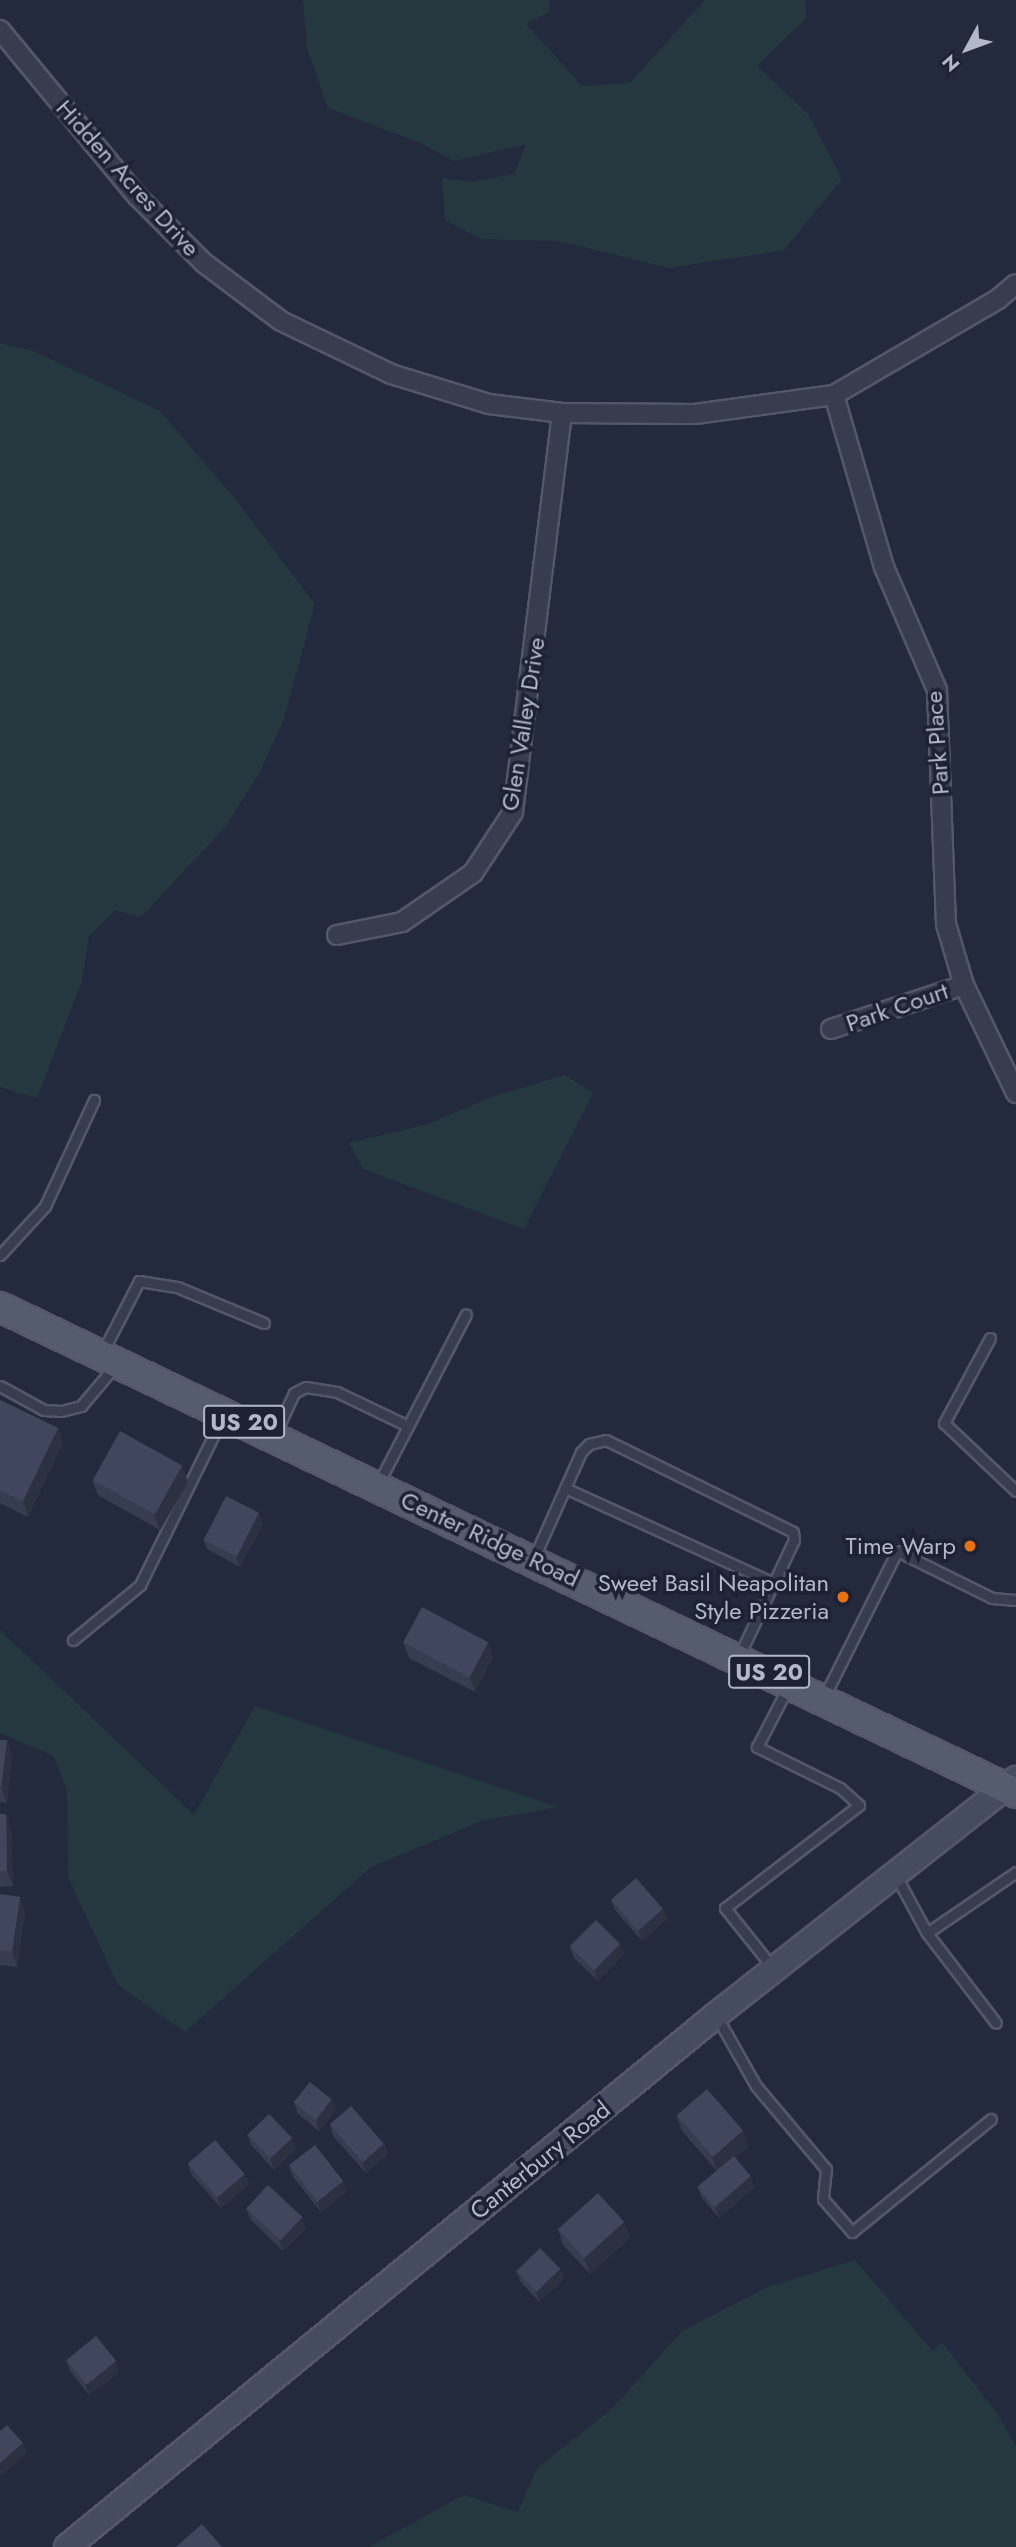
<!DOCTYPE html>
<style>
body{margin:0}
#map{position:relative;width:1016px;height:2547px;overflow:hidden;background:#232a3e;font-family:Jost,sans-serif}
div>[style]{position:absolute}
.green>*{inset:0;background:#25383f}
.roads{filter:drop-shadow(2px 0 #525869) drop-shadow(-2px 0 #525869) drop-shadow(0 2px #525869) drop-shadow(0 -2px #525869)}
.lane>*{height:9px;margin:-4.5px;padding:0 4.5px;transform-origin:4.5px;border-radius:4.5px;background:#373d4e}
.street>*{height:18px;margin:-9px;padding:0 9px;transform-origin:9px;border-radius:9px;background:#373d4e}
.secondary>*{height:24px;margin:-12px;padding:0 12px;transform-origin:12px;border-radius:12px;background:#454b61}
.primary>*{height:28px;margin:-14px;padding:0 14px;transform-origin:14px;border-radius:14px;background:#555c6e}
.wall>*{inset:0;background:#363c51}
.shaded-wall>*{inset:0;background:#2c3142}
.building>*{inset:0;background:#3f465e;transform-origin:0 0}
.dots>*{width:19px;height:19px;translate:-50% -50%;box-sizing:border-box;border:4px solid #1c2233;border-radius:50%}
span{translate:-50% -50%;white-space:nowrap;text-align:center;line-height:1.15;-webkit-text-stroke:7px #1c2233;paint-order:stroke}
.shield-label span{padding:2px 5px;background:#1c2233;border:2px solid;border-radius:5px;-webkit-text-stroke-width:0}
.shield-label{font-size:23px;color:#b3b8c9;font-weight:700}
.street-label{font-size:24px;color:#b3b8c9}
.poi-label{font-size:24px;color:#b3b8c9}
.right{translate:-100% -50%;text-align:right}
.north{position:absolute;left:932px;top:14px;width:70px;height:70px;-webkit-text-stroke:5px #1c2233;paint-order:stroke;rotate:229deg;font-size:19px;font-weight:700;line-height:28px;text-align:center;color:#b3b8c9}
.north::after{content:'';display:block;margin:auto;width:24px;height:32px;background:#b3b8c9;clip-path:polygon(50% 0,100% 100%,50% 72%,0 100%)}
</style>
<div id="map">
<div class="green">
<div style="clip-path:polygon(303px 0,550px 0,549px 12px,526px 24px,582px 86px,630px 83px,705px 0,805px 0,806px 18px,757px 66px,808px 114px,842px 179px,784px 250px,669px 268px,559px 241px,481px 239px,445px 220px,442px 178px,471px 182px,514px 174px,526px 144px,454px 161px,421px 143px,328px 108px,307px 48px)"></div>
<div style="clip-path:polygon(0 343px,33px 351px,160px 411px,236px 500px,315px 604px,284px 719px,260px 772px,226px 826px,141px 917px,115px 910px,89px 936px,82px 981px,37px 1098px,0 1087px)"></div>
<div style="clip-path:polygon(565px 1075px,593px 1093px,524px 1229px,363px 1169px,349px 1143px,428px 1124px,492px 1097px)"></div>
<div style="clip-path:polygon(0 1630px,194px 1815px,255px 1706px,558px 1807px,484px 1820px,371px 1867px,185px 2032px,118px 1985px,68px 1877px,67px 1790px,54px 1756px,0 1733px)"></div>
<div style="clip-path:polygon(855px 2260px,933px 2352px,942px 2342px,998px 2415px,1016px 2446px,1016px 2547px,369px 2547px,464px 2495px,518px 2512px,537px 2468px,613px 2408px,682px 2331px,768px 2287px)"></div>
</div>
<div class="roads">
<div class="lane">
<div style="left:0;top:1255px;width:67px;rotate:-47.4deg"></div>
<div style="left:45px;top:1206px;width:117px;rotate:-65.2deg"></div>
<div style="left:990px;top:1338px;width:97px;rotate:118.4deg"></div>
<div style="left:944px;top:1423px;width:99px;rotate:43.4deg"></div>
<div style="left:102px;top:1353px;width:81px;rotate:-62.8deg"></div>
<div style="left:139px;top:1281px;width:38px;rotate:9deg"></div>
<div style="left:177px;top:1287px;width:94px;rotate:22.5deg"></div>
<div style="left:0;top:1386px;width:50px;rotate:28.6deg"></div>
<div style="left:44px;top:1410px;width:17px;rotate:3deg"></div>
<div style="left:61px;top:1411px;width:21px;rotate:-14deg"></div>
<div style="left:81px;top:1406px;width:51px;rotate:-49.8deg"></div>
<div style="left:275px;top:1434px;width:45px;rotate:-65.1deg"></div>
<div style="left:294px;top:1393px;width:13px;rotate:-27deg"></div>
<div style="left:306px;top:1387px;width:31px;rotate:9deg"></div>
<div style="left:337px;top:1392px;width:79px;rotate:25.6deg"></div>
<div style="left:378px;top:1484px;width:191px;rotate:-62.6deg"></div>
<div style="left:565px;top:1488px;width:229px;rotate:24.5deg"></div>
<div style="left:533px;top:1560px;width:118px;rotate:-66deg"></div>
<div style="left:581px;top:1452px;width:11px;rotate:-45deg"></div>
<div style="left:589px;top:1444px;width:17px;rotate:-13deg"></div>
<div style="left:606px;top:1440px;width:208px;rotate:26.2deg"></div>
<div style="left:793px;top:1532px;width:8px;rotate:83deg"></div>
<div style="left:794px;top:1540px;width:128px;rotate:115.4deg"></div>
<div style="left:73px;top:1640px;width:87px;rotate:-39.4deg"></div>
<div style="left:140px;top:1585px;width:186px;rotate:-63.8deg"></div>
<div style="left:824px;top:1697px;width:163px;rotate:-63.4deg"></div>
<div style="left:897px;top:1551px;width:106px;rotate:26.3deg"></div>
<div style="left:992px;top:1598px;width:24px;rotate:5deg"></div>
<div style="left:896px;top:1876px;width:65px;rotate:61.5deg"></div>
<div style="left:927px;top:1933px;width:113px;rotate:52.5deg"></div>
<div style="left:927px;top:1933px;width:108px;rotate:-34.4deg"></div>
<div style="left:773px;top:1968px;width:77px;rotate:-128.7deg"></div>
<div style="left:725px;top:1908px;width:169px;rotate:-37.5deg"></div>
<div style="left:859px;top:1805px;width:25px;rotate:-138deg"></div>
<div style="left:840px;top:1788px;width:93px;rotate:-153.7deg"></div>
<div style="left:757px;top:1747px;width:65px;rotate:-62.7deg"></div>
<div style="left:717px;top:2017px;width:79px;rotate:60.5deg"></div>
<div style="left:756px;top:2086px;width:109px;rotate:49.9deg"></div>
<div style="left:826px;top:2169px;width:30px;rotate:96deg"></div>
<div style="left:823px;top:2199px;width:44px;rotate:48.7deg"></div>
<div style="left:852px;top:2232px;width:179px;rotate:-39.1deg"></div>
</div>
<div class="street">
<div style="left:0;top:30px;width:215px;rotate:50.5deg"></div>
<div style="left:137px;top:196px;width:95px;rotate:45deg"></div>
<div style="left:204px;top:263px;width:96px;rotate:37deg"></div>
<div style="left:281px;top:321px;width:122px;rotate:25.7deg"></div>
<div style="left:391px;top:374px;width:102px;rotate:17deg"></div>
<div style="left:489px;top:404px;width:74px;rotate:7deg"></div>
<div style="left:562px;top:413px;width:133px;rotate:0.4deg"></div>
<div style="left:695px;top:414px;width:140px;rotate:-7.8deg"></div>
<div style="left:834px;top:395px;width:190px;rotate:-30.3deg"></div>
<div style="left:998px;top:299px;width:23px;rotate:-40deg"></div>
<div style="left:834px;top:395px;width:179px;rotate:73.8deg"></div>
<div style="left:884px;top:567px;width:134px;rotate:66.7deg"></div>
<div style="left:937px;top:690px;width:234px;rotate:87.8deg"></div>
<div style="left:946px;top:924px;width:64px;rotate:73.6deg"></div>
<div style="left:964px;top:985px;width:120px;rotate:64.3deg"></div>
<div style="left:337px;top:935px;width:66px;rotate:-11.3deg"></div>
<div style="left:402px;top:922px;width:86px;rotate:-34.6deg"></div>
<div style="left:473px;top:873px;width:73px;rotate:-56.7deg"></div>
<div style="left:513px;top:812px;width:402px;rotate:-83deg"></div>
<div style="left:831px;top:1029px;width:140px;rotate:-18.3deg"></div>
</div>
<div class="secondary">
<div style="left:67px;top:2547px;width:839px;rotate:-39.34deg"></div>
<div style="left:716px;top:2015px;width:382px;rotate:-38.2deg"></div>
</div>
<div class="primary">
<div style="left:0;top:1307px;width:1126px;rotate:25.56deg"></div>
</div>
</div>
<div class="wall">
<div style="clip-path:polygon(0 1400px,58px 1428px,63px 1443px,28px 1517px,0 1503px)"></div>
<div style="clip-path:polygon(182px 1466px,188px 1482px,160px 1530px,98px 1495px,92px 1480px)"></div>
<div style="clip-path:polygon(263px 1524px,240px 1567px,207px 1549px,203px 1539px)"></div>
<div style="clip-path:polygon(403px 1642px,488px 1642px,493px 1657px,475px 1692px,409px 1658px)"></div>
<div style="clip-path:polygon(0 1740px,7px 1740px,12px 1756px,7px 1803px,0 1802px)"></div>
<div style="clip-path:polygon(0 1814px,6px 1814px,11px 1830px,13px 1886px,0 1887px)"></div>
<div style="clip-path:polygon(0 1894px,20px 1897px,25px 1912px,17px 1967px,0 1965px)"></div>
<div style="clip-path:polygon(611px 1900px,667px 1919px,642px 1941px,615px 1910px)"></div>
<div style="clip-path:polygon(620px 1944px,624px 1954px,598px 1981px,574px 1958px,570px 1947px)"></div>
<div style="clip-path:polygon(294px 2102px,336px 2110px,319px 2131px,297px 2113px)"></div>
<div style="clip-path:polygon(676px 2115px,749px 2146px,735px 2158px,755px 2187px,719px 2218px,702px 2198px,698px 2188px,717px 2171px,682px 2131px)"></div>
<div style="clip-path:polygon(330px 2125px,384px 2144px,388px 2154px,366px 2173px,333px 2136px)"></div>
<div style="clip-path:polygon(247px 2134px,292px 2138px,296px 2149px,274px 2170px,251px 2145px)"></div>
<div style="clip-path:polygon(188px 2164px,245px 2174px,249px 2184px,221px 2208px,191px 2174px)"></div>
<div style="clip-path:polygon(289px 2166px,347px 2192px,321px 2212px,293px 2177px)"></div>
<div style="clip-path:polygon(246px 2208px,306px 2228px,283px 2251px,250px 2219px)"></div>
<div style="clip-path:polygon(624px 2222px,630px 2238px,590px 2274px,563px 2245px,558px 2229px)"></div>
<div style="clip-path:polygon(560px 2269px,564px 2279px,539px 2302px,520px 2281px,516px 2271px)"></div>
<div style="clip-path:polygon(66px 2360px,116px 2361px,119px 2372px,89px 2395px,70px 2371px)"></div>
</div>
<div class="shaded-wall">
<div style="clip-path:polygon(58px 1428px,63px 1443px,28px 1517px,23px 1501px)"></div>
<div style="clip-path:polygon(182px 1466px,188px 1482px,160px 1530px,154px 1515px)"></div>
<div style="clip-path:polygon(259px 1513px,263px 1524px,240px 1567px,236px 1556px)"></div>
<div style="clip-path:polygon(488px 1642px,493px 1657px,475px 1692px,470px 1677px)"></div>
<div style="clip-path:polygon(7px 1740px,12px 1756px,7px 1803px,1px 1788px)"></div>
<div style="clip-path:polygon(6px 1814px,11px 1830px,13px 1886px,7px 1871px)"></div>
<div style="clip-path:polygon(20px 1897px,25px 1912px,17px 1967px,12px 1952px)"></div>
<div style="clip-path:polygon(663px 1909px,667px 1919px,642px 1941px,638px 1931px)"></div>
<div style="clip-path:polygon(620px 1944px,624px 1954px,598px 1981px,594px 1971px)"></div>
<div style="clip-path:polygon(332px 2100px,336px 2110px,319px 2131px,316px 2120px)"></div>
<div style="clip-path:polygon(743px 2130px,749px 2146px,718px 2173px,712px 2157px)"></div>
<div style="clip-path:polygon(292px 2138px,296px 2149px,274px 2170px,270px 2159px)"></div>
<div style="clip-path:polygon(384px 2144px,388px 2154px,366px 2173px,362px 2163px)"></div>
<div style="clip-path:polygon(245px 2174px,249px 2184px,221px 2208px,217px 2198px)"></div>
<div style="clip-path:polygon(751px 2176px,755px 2187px,719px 2218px,715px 2208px)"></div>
<div style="clip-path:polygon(343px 2181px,347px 2192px,321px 2212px,317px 2202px)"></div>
<div style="clip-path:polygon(302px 2217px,306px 2228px,283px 2251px,279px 2240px)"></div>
<div style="clip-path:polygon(624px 2222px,630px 2238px,590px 2274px,584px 2258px)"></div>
<div style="clip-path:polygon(560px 2269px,564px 2279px,539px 2302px,536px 2292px)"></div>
<div style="clip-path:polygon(116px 2361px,119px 2372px,89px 2395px,85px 2385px)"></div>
<div style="clip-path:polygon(23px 2443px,27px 2453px,0 2477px,0 2463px)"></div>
</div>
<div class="building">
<div style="clip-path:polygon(0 1400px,58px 1428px,23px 1501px,0 1491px)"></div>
<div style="left:120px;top:1431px;width:71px;height:56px;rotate:29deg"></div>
<div style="left:226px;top:1496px;width:37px;height:49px;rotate:27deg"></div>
<div style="left:422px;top:1607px;width:75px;height:40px;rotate:28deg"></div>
<div style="clip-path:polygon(0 1740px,7px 1740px,1px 1788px,0 1787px)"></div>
<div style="clip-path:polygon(0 1814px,6px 1814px,7px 1871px,0 1871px)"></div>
<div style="left:636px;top:1878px;width:41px;height:33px;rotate:49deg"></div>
<div style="clip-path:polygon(0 1894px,20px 1897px,12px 1952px,0 1950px)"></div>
<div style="left:596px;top:1920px;width:34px;height:37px;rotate:45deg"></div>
<div style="left:310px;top:2082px;width:28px;height:26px;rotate:39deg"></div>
<div style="left:707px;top:2089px;width:55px;height:40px;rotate:49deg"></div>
<div style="left:351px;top:2106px;width:50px;height:28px;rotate:49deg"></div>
<div style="left:269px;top:2114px;width:33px;height:30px;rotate:46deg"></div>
<div style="left:215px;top:2140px;width:45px;height:36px;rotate:49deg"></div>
<div style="left:315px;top:2145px;width:46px;height:33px;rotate:52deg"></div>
<div style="left:734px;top:2156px;width:26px;height:48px;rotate:50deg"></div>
<div style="left:268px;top:2185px;width:47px;height:32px;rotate:43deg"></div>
<div style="left:598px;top:2193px;width:39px;height:54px;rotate:48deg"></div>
<div style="left:540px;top:2248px;width:29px;height:33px;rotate:46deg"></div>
<div style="left:96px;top:2336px;width:32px;height:38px;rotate:51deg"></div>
<div style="clip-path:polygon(7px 2425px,23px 2443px,0 2463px,0 2431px)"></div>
<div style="clip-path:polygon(202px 2524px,222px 2547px,176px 2547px)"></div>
</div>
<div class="dots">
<div style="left:970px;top:1546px;background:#e8710a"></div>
<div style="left:843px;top:1597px;background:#e8710a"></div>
</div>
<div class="shield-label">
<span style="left:244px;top:1422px">US 20</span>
<span style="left:769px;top:1672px">US 20</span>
</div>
<div class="street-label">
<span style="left:128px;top:178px;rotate:48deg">Hidden Acres Drive</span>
<span style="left:523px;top:724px;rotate:-81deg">Glen Valley Drive</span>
<span style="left:937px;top:743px;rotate:-94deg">Park Place</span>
<span style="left:897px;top:1007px;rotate:-19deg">Park Court</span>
<span style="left:490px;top:1539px;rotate:25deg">Center Ridge Road</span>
<span style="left:540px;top:2160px;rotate:-39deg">Canterbury Road</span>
</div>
<div class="poi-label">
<span class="right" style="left:956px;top:1546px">Time Warp</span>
<span class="right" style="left:829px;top:1597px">Sweet Basil Neapolitan<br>Style Pizzeria</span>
</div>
<div class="north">N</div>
</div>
